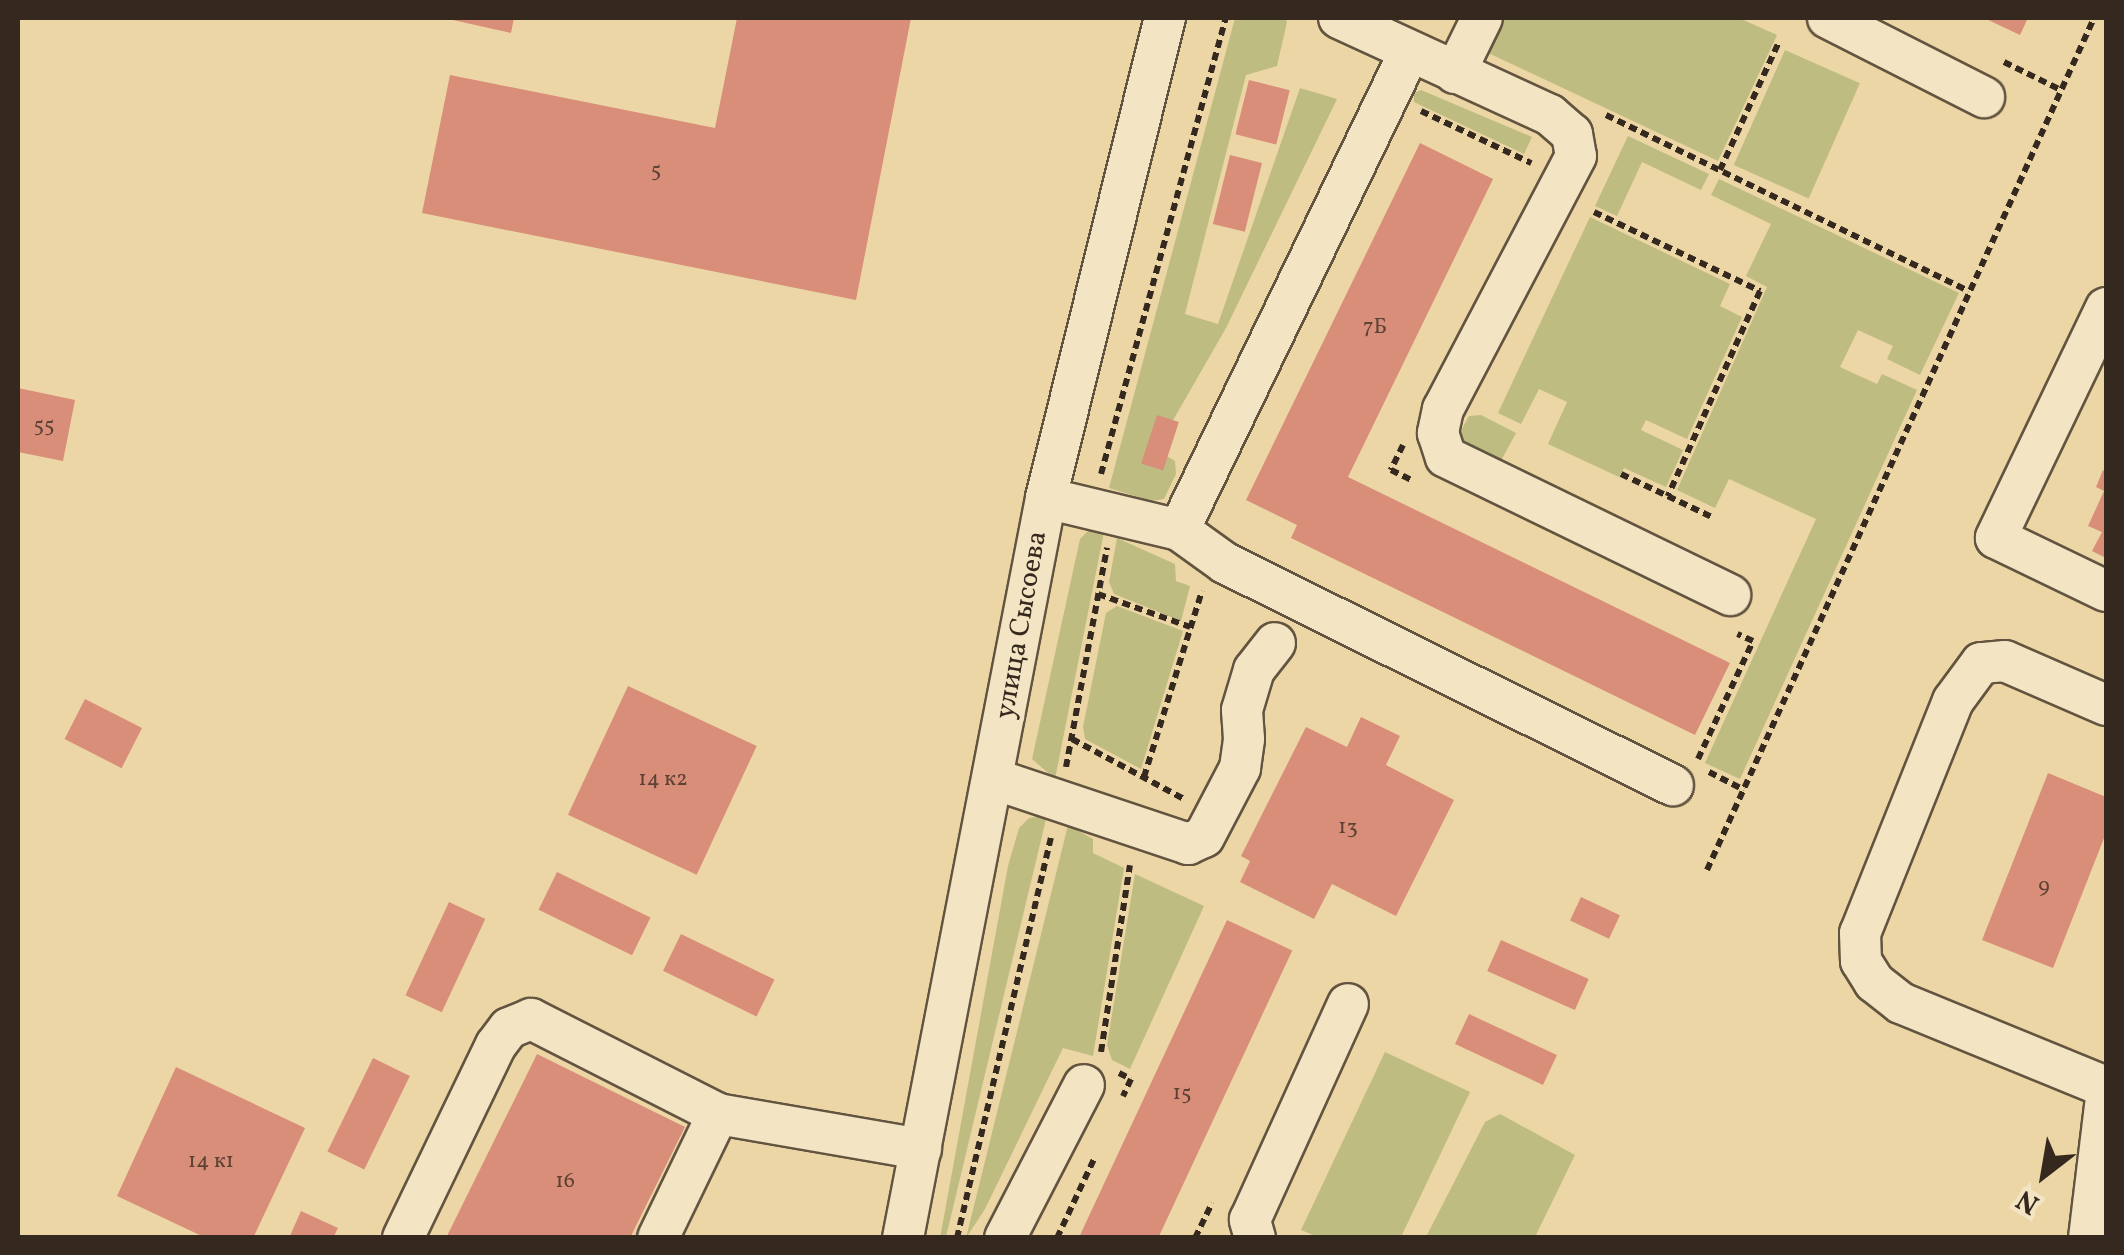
<!DOCTYPE html>
<meta charset="utf-8">
<style>
body{margin:0}
#map{position:relative;width:2124px;height:1255px;overflow:hidden;background:#ecd6a5;font-family:Vollkorn,serif}
div>[style]{position:absolute}
.green>*{inset:0;background:#bebc81;transform-origin:0 0}
.building>*{inset:0;background:#d98e79;transform-origin:0 0}
.path>*{height:6px;margin-top:-3px;transform-origin:0;background:repeating-linear-gradient(90deg,#35281e 0 8px,transparent 0 13px)}
.roads{filter:drop-shadow(2px 0 #635440) drop-shadow(-2px 0 #635440) drop-shadow(0 2px #635440) drop-shadow(0 -2px #635440)}
.minor>*{height:40px;margin:-20px;padding:0 20px;transform-origin:20px;border-radius:20px;background:#f3e4c4}
span{translate:-50% -50%;white-space:nowrap;text-align:center;line-height:1.15;-webkit-text-stroke:9px #f3e4c4;paint-order:stroke}
.number-label{font-size:22px;color:#5e4235}
.number-label span{-webkit-text-stroke-width:0}
.street-label{font-size:28px;color:#35281e}
.frame{position:absolute;inset:0;border:20px solid #35281e;pointer-events:none}
.north{position:absolute;left:1994px;top:1125px;width:100px;height:100px;-webkit-text-stroke:8px #f3e4c4;paint-order:stroke;rotate:211deg;font-size:28px;font-weight:700;line-height:40px;text-align:center;color:#35281e}
.north::after{content:'';display:block;margin:auto;width:35px;height:45px;background:#35281e;clip-path:polygon(50% 0,100% 100%,50% 72%,0 100%)}
</style>
<div id="map">
<div class="green">
<div style="clip-path:polygon(1235px 18px,1285px 18px,1287px 22px,1277px 66px,1246px 75px,1185px 314px,1218px 324px,1300px 88px,1337px 99px,1226px 328px,1156px 450px,1175px 461px,1176px 474px,1164px 499px,1151px 501px,1109px 488px)"></div>
<div style="clip-path:polygon(1500px 18px,1739px 18px,1777px 35px,1718px 161px,1484px 51px)"></div>
<div style="left:1785px;top:50px;width:82px;height:126px;rotate:24deg"></div>
<div style="clip-path:polygon(1421px 90px,1532px 137px,1524px 154px,1414px 102px,1414px 93px)"></div>
<div style="clip-path:polygon(1628px 136px,1709px 174px,1701px 190px,1642px 162px,1617px 216px,1595px 206px)"></div>
<div style="clip-path:polygon(1719px 179px,1959px 293px,1920px 375px,1887px 359px,1893px 346px,1858px 330px,1840px 367px,1877px 384px,1882px 374px,1917px 390px,1740px 779px,1705px 763px,1816px 519px,1729px 479px,1715px 508px,1677px 490px,1767px 287px,1746px 276px,1771px 224px,1711px 195px)"></div>
<div style="clip-path:polygon(1590px 217px,1730px 284px,1720px 306px,1742px 317px,1687px 439px,1646px 420px,1641px 430px,1683px 450px,1666px 487px,1624px 468px,1619px 477px,1548px 444px,1567px 402px,1539px 389px,1521px 424px,1498px 413px)"></div>
<div style="clip-path:polygon(1481px 415px,1516px 433px,1497px 468px,1456px 440px,1469px 416px)"></div>
<div style="clip-path:polygon(1105px 527px,1055px 779px,1032px 759px,1080px 539px,1089px 530px)"></div>
<div style="clip-path:polygon(1117px 538px,1175px 564px,1176px 581px,1190px 586px,1181px 621px,1114px 594px,1109px 582px)"></div>
<div style="clip-path:polygon(1117px 606px,1183px 631px,1141px 769px,1085px 739px,1083px 727px,1106px 613px)"></div>
<div style="clip-path:polygon(1047px 815px,946px 1237px,940px 1238px,1008px 866px,1019px 828px,1029px 818px)"></div>
<div style="clip-path:polygon(1068px 825px,1093px 839px,1093px 853px,1124px 868px,1093px 1056px,1063px 1048px,985px 1209px,966px 1238px)"></div>
<div style="clip-path:polygon(1135px 874px,1204px 906px,1130px 1069px,1112px 1060px,1107px 1045px)"></div>
<div style="clip-path:polygon(1385px 1052px,1470px 1092px,1401px 1237px,1318px 1237px,1301px 1230px)"></div>
<div style="clip-path:polygon(1500px 1114px,1575px 1155px,1535px 1237px,1426px 1237px,1485px 1122px)"></div>
</div>
<div class="building">
<div style="clip-path:polygon(444px 18px,514px 18px,511px 33px)"></div>
<div style="clip-path:polygon(737px 18px,911px 18px,856px 300px,422px 213px,450px 75px,715px 128px)"></div>
<div style="clip-path:polygon(1984px 18px,2028px 18px,2020px 35px)"></div>
<div style="left:1249px;top:80px;width:42px;height:56px;rotate:14deg"></div>
<div style="clip-path:polygon(1420px 143px,1493px 179px,1348px 477px,1730px 663px,1695px 735px,1291px 538px,1297px 525px,1246px 500px)"></div>
<div style="left:1230px;top:155px;width:33px;height:71px;rotate:14deg"></div>
<div style="clip-path:polygon(18px 388px,75px 400px,63px 461px,18px 452px)"></div>
<div style="left:1157px;top:415px;width:23px;height:51px;rotate:18deg"></div>
<div style="clip-path:polygon(2103px 470px,2106px 472px,2106px 558px,2092px 551px,2102px 532px,2088px 526px,2104px 491px,2096px 487px)"></div>
<div style="left:628px;top:686px;width:142px;height:142px;rotate:25deg"></div>
<div style="left:85px;top:699px;width:64px;height:45px;rotate:27deg"></div>
<div style="clip-path:polygon(1361px 717px,1400px 736px,1386px 765px,1454px 800px,1396px 916px,1332px 884px,1314px 919px,1240px 882px,1250px 861px,1241px 856px,1306px 727px,1347px 747px)"></div>
<div style="clip-path:polygon(2048px 773px,2106px 797px,2106px 833px,2053px 968px,1982px 940px)"></div>
<div style="left:557px;top:872px;width:104px;height:42px;rotate:26deg"></div>
<div style="left:1581px;top:897px;width:43px;height:26px;rotate:25deg"></div>
<div style="left:449px;top:902px;width:40px;height:103px;rotate:25deg"></div>
<div style="left:1227px;top:920px;width:72px;height:354px;rotate:25deg"></div>
<div style="left:681px;top:934px;width:104px;height:41px;rotate:26deg"></div>
<div style="left:1501px;top:940px;width:96px;height:34px;rotate:24deg"></div>
<div style="left:1469px;top:1014px;width:97px;height:33px;rotate:25deg"></div>
<div style="clip-path:polygon(537px 1054px,685px 1127px,630px 1238px,446px 1238px)"></div>
<div style="left:373px;top:1058px;width:41px;height:104px;rotate:26deg"></div>
<div style="clip-path:polygon(176px 1067px,305px 1128px,253px 1238px,206px 1238px,117px 1196px)"></div>
<div style="clip-path:polygon(301px 1211px,338px 1228px,333px 1238px,289px 1238px)"></div>
</div>
<div class="path">
<div style="left:2004px;top:62px;width:64px;rotate:26.2deg"></div>
<div style="left:1421px;top:111px;width:122px;rotate:25.3deg"></div>
<div style="left:1606px;top:115px;width:403px;rotate:25.9deg"></div>
<div style="left:1720px;top:170px;width:141px;rotate:-65.3deg"></div>
<div style="left:1594px;top:212px;width:184px;rotate:25.4deg"></div>
<div style="left:1760px;top:291px;width:225px;rotate:114.2deg"></div>
<div style="left:1403px;top:445px;width:28px;rotate:116deg"></div>
<div style="left:1391px;top:470px;width:25px;rotate:26deg"></div>
<div style="left:1101px;top:474px;width:473px;rotate:-74.7deg"></div>
<div style="left:1621px;top:474px;width:101px;rotate:25.3deg"></div>
<div style="left:1098px;top:594px;width:98px;rotate:19.7deg"></div>
<div style="left:1072px;top:739px;width:127px;rotate:28.2deg"></div>
<div style="left:1698px;top:759px;width:130px;rotate:-65deg"></div>
<div style="left:1753px;top:641px;width:17px;rotate:-156deg"></div>
<div style="left:1066px;top:767px;width:223px;rotate:-79.4deg"></div>
<div style="left:1709px;top:772px;width:39px;rotate:27deg"></div>
<div style="left:1144px;top:777px;width:195px;rotate:-72.7deg"></div>
<div style="left:1707px;top:870px;width:936px;rotate:-65.57deg"></div>
<div style="left:1101px;top:1052px;width:189px;rotate:-81.2deg"></div>
<div style="left:1119px;top:1073px;width:13px;rotate:27deg"></div>
<div style="left:1131px;top:1079px;width:19px;rotate:115deg"></div>
<div style="left:957px;top:1238px;width:411px;rotate:-76.8deg"></div>
<div style="left:1057px;top:1238px;width:89px;rotate:-64.9deg"></div>
<div style="left:1195px;top:1238px;width:39px;rotate:-64deg"></div>
</div>
<div class="roads">
<div class="minor">
<div style="left:1339px;top:18px;width:232px;rotate:24.7deg"></div>
<div style="left:1550px;top:115px;width:29px;rotate:41deg"></div>
<div style="left:1572px;top:134px;width:22px;rotate:80deg"></div>
<div style="left:1576px;top:156px;width:286px;rotate:117.7deg"></div>
<div style="left:1443px;top:409px;width:25px;rotate:102deg"></div>
<div style="left:1438px;top:433px;width:25px;rotate:72deg"></div>
<div style="left:1446px;top:457px;width:316px;rotate:25.9deg"></div>
<div style="left:1828px;top:18px;width:175px;rotate:26.9deg"></div>
<div style="left:1455px;top:73px;width:61px;rotate:-63.9deg"></div>
<div style="left:2106px;top:308px;width:255px;rotate:115.6deg"></div>
<div style="left:1996px;top:538px;width:122px;rotate:25.7deg"></div>
<div style="left:1046px;top:498px;width:137px;rotate:13.5deg"></div>
<div style="left:1179px;top:530px;width:57px;rotate:35.7deg"></div>
<div style="left:1225px;top:563px;width:500px;rotate:26.4deg"></div>
<div style="left:1179px;top:530px;width:530px;rotate:-64.26deg"></div>
<div style="left:2106px;top:705px;width:110px;rotate:-156.5deg"></div>
<div style="left:2005px;top:661px;width:24px;rotate:175deg"></div>
<div style="left:1981px;top:663px;width:47px;rotate:126.4deg"></div>
<div style="left:1953px;top:701px;width:250px;rotate:111.8deg"></div>
<div style="left:1860px;top:933px;width:28px;rotate:88deg"></div>
<div style="left:1861px;top:961px;width:25px;rotate:58deg"></div>
<div style="left:1874px;top:982px;width:34px;rotate:38deg"></div>
<div style="left:1901px;top:1003px;width:222px;rotate:22.3deg"></div>
<div style="left:994px;top:779px;width:205px;rotate:18.5deg"></div>
<div style="left:1188px;top:844px;width:17px;rotate:-24deg"></div>
<div style="left:1204px;top:837px;width:78px;rotate:-62.4deg"></div>
<div style="left:1240px;top:768px;width:29px;rotate:-82deg"></div>
<div style="left:1244px;top:739px;width:29px;rotate:-94deg"></div>
<div style="left:1242px;top:710px;width:42px;rotate:-73.3deg"></div>
<div style="left:1254px;top:670px;width:34px;rotate:-52deg"></div>
<div style="left:403px;top:1238px;width:214px;rotate:-64.3deg"></div>
<div style="left:496px;top:1045px;width:21px;rotate:-53deg"></div>
<div style="left:509px;top:1028px;width:24px;rotate:-22deg"></div>
<div style="left:531px;top:1019px;width:210px;rotate:26.9deg"></div>
<div style="left:718px;top:1114px;width:206px;rotate:9.8deg"></div>
<div style="left:658px;top:1238px;width:138px;rotate:-64.2deg"></div>
<div style="left:903px;top:1238px;width:754px;rotate:-79.06deg"></div>
<div style="left:1046px;top:498px;width:495px;rotate:-76.1deg"></div>
<div style="left:1005px;top:1238px;width:172px;rotate:-62.7deg"></div>
<div style="left:1255px;top:1238px;width:19px;rotate:-106deg"></div>
<div style="left:1250px;top:1220px;width:237px;rotate:-65.6deg"></div>
<div style="left:2089px;top:1238px;width:142px;rotate:-83.1deg"></div>
</div>
</div>
<div class="number-label">
<span style="left:656px;top:171px">5</span>
<span style="left:1375px;top:328px">7Б</span>
<span style="left:44px;top:426px">55</span>
<span style="left:663px;top:780px">14 к2</span>
<span style="left:1348px;top:828px">13</span>
<span style="left:2044px;top:887px">9</span>
<span style="left:1182px;top:1094px">15</span>
<span style="left:211px;top:1162px">14 к1</span>
<span style="left:565px;top:1182px">16</span>
</div>
<div class="street-label">
<span style="left:1022px;top:625px;rotate:-80deg">улица Сысоева</span>
</div>
<div class="frame"></div>
<div class="north">N</div>
</div>
